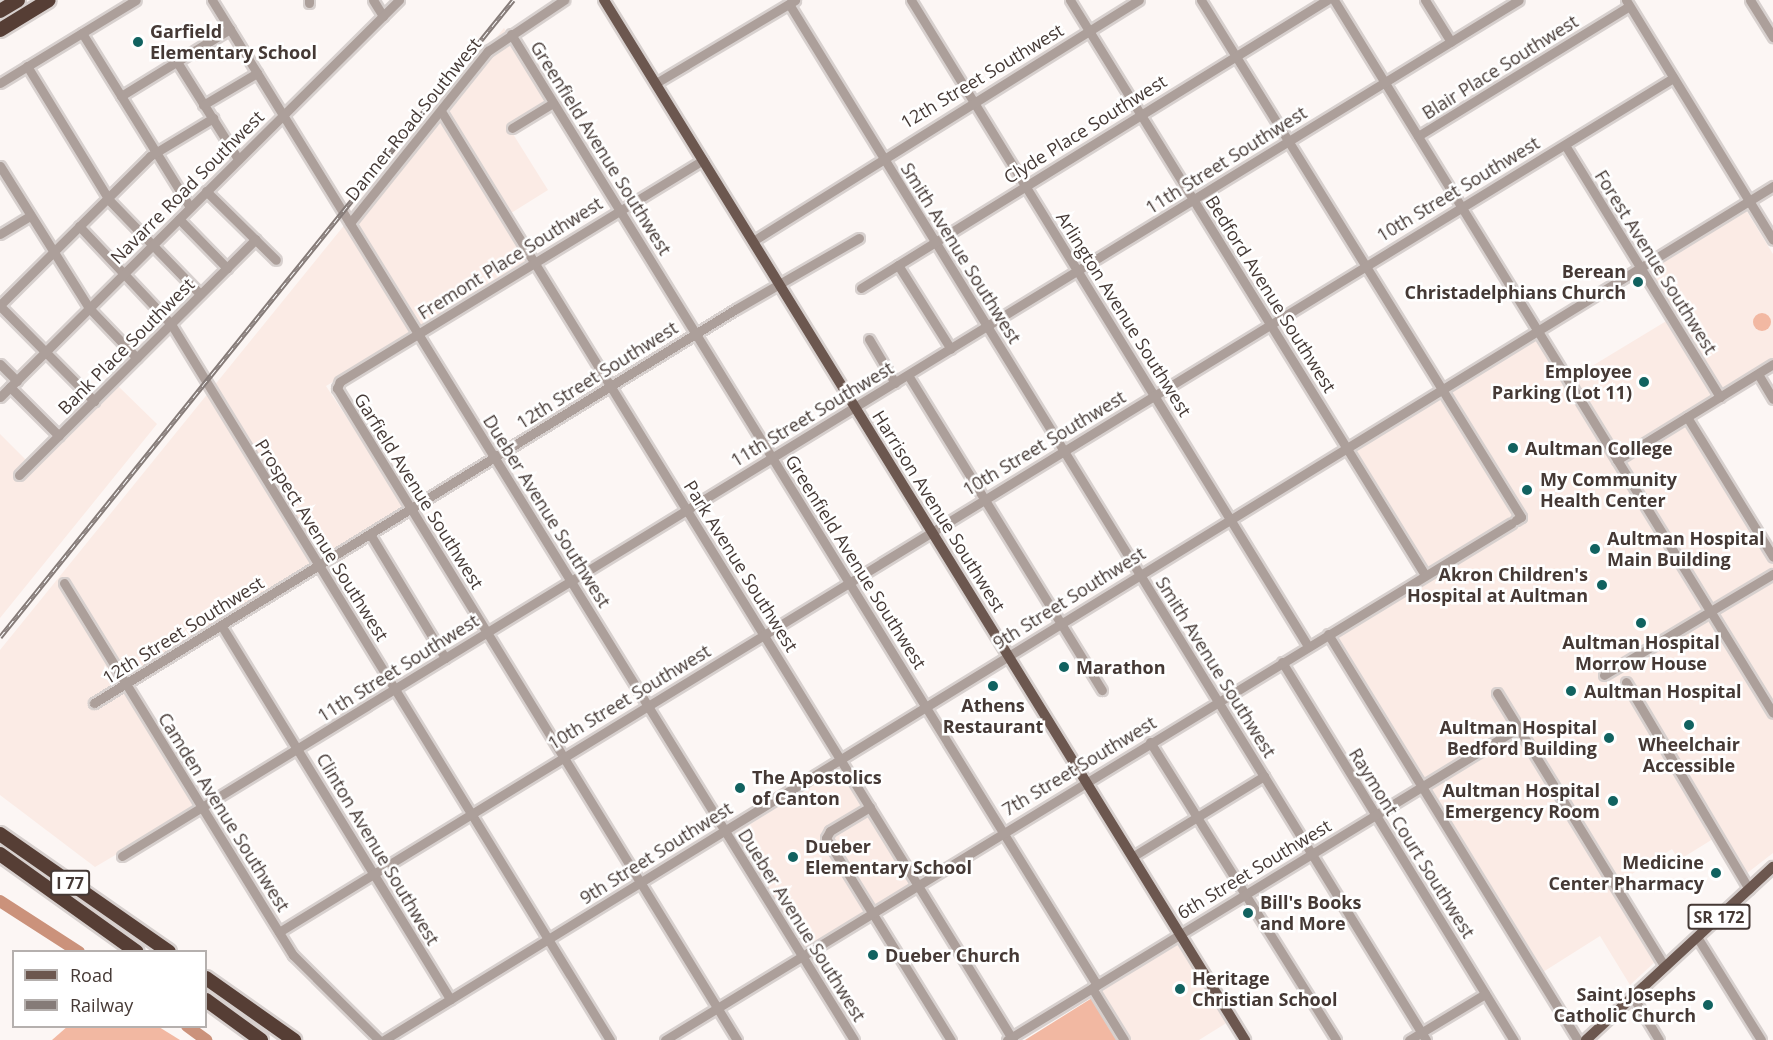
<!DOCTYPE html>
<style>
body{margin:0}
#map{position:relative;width:1773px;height:1040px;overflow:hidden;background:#fcf6f4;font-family:"Open Sans",sans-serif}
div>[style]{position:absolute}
.built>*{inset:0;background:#fbebe5;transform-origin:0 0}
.green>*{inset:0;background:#f2b8a2}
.round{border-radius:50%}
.river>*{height:12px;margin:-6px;padding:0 6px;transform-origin:6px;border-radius:6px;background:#cb927b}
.roads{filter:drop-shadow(2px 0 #d7d0ce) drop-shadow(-2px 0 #d7d0ce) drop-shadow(0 2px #d7d0ce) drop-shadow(0 -2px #d7d0ce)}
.minor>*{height:9px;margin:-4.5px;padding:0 4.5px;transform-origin:4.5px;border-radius:4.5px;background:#ac9f9a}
.major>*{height:10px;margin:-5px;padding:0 5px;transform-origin:5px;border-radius:5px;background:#6c574f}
.highway>*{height:14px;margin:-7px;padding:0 7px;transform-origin:7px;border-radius:7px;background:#563e35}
.rail>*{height:4.5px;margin-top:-2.25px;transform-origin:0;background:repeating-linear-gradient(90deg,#fff 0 7px,#857b78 0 14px);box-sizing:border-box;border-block:2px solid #857b78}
.dots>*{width:16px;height:16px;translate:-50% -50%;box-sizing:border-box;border:3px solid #fff;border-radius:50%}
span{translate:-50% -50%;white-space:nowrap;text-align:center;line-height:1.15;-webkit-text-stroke:5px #fff;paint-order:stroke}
.shield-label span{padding:2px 4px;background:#fff;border:2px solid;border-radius:4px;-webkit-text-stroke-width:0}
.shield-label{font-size:16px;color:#453935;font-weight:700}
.poi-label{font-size:18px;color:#453935;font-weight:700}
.left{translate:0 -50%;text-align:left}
.right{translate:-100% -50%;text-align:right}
.street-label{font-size:18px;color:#453935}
.legend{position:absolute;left:12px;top:950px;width:195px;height:78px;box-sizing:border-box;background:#fff;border:2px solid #b5b0ae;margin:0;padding:8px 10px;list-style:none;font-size:18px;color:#453935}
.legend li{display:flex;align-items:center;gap:12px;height:30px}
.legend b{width:30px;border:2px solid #b5b0ae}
</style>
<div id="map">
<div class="built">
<div style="clip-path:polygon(504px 28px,553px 109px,513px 134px,548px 190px,503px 218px,531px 262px,326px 386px,406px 508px,121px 683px,195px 808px,95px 867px,0 795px,0 650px)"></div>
<div style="clip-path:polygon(1746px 210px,1773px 254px,1773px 359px,1723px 390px,1649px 270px)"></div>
<div style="clip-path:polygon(1668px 320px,1714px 395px,1681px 416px,1773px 565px,1773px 853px,1746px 874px,1721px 834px,1679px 860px,1672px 849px,1611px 887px,1656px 961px,1630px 985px,1600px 936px,1543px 972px,1335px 636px,1432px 577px,1354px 451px,1537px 339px,1564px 383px)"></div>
<div style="clip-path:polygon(117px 385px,157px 424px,0 618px,0 434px,33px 467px)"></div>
<div style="left:840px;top:768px;width:135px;height:124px;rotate:58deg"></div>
<div style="clip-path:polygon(1179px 943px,1228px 1022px,1199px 1040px,1131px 1040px,1101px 991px)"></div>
</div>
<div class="green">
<div class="round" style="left:1753px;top:313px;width:18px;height:18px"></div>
<div style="clip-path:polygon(1092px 998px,1118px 1040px,1025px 1040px)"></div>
<div style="clip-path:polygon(68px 1026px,159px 1027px,180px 1040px,52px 1040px)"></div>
</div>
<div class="river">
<div style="left:0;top:901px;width:94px;rotate:32.8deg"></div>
<div style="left:187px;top:1026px;width:24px;rotate:36deg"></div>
</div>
<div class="roads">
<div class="minor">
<div style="left:212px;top:0;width:1222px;rotate:58.31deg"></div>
<div style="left:373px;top:0;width:19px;rotate:58deg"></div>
<div style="left:911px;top:0;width:758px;rotate:58.43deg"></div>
<div style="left:1070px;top:0;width:676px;rotate:58.31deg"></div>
<div style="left:1201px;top:0;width:608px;rotate:58.24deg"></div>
<div style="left:1521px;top:517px;width:6px;rotate:149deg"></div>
<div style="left:1334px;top:0;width:837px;rotate:58.38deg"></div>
<div style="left:1425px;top:0;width:49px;rotate:58.2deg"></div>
<div style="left:1626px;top:0;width:281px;rotate:58.5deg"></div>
<div style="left:1750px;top:0;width:44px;rotate:58.1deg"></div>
<div style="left:309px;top:3px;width:3px;rotate:-90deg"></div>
<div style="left:789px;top:4px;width:1216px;rotate:58.41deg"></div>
<div style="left:82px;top:33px;width:205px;rotate:58.2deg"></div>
<div style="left:511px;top:34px;width:1117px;rotate:58.36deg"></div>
<div style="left:177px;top:62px;width:115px;rotate:57.8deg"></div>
<div style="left:27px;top:66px;width:157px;rotate:58.5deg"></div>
<div style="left:109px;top:200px;width:131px;rotate:45.9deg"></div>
<div style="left:0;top:83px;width:159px;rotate:-31.4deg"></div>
<div style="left:656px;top:83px;width:162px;rotate:-30.8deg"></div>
<div style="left:121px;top:96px;width:128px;rotate:-31.6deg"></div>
<div style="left:203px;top:105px;width:63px;rotate:-30.7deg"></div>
<div style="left:441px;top:111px;width:1091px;rotate:58.38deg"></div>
<div style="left:512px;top:128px;width:48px;rotate:-31.4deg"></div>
<div style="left:1418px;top:136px;width:248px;rotate:-31.6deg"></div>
<div style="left:1565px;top:145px;width:296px;rotate:58.4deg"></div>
<div style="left:703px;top:160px;width:426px;rotate:148.6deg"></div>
<div style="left:340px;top:382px;width:7px;rotate:117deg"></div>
<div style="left:337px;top:388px;width:765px;rotate:58.47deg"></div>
<div style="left:0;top:166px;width:168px;rotate:57.9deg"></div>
<div style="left:89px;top:308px;width:69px;rotate:46.2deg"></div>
<div style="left:206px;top:191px;width:98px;rotate:44.6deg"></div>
<div style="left:179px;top:219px;width:69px;rotate:45.6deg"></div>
<div style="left:350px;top:223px;width:221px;rotate:-51.3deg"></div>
<div style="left:488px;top:51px;width:92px;rotate:-33.9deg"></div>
<div style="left:79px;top:226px;width:134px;rotate:46.8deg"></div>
<div style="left:171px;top:324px;width:840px;rotate:58.49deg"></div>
<div style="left:0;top:234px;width:35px;rotate:-31deg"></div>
<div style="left:753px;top:241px;width:455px;rotate:-32deg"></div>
<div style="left:898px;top:265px;width:99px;rotate:57.8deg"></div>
<div style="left:861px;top:288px;width:548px;rotate:-31.72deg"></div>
<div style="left:0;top:305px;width:211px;rotate:-44.8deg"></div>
<div style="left:150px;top:156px;width:74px;rotate:-31.1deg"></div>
<div style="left:0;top:306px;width:134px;rotate:45.3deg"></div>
<div style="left:869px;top:339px;width:51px;rotate:59.4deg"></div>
<div style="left:0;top:364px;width:24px;rotate:45deg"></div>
<div style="left:1758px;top:374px;width:29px;rotate:59deg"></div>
<div style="left:908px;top:375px;width:370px;rotate:58.4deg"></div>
<div style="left:10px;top:387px;width:69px;rotate:45deg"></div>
<div style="left:0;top:397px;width:563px;rotate:-44.86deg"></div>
<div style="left:1687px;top:417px;width:164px;rotate:58.4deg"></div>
<div style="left:1617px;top:460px;width:183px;rotate:-31.6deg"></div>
<div style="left:19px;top:475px;width:334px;rotate:-44.9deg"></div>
<div style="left:370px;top:534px;width:145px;rotate:58.8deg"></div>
<div style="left:64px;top:583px;width:437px;rotate:58.4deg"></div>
<div style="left:293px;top:955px;width:121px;rotate:44.7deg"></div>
<div style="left:221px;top:625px;width:439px;rotate:58.5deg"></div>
<div style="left:1328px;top:634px;width:477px;rotate:58.4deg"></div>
<div style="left:1282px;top:662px;width:444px;rotate:58.5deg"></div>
<div style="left:1604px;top:675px;width:197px;rotate:-30.9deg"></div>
<div style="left:1626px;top:682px;width:241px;rotate:59.3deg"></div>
<div style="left:1497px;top:693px;width:321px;rotate:58.5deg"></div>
<div style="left:94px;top:703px;width:753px;rotate:-31.54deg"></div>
<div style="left:736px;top:309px;width:142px;rotate:-30deg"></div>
<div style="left:1150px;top:742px;width:351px;rotate:58deg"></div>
<div style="left:870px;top:807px;width:47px;rotate:149deg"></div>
<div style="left:830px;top:831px;width:8px;rotate:120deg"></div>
<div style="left:826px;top:838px;width:238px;rotate:58.3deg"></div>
<div style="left:122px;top:856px;width:1638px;rotate:-31.5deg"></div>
<div style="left:1132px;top:857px;width:155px;rotate:-31.5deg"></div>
<div style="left:279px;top:932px;width:1635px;rotate:-31.49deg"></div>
<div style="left:1697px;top:937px;width:121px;rotate:58.1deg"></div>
<div style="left:1092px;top:988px;width:61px;rotate:58.4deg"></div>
<div style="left:1633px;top:997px;width:50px;rotate:58.8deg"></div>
<div style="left:384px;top:1040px;width:1631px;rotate:-31.58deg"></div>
<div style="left:665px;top:1040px;width:992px;rotate:-31.4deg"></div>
<div style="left:1007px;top:1040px;width:599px;rotate:-31.41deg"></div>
<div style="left:1409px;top:1040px;width:89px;rotate:-31.2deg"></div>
</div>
<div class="major">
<div style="left:604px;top:0;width:1222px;rotate:58.35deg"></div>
<div style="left:1586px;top:1040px;width:255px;rotate:-42.8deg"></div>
</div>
<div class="highway">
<div style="left:0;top:11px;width:21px;rotate:-31deg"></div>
<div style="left:0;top:30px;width:57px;rotate:-31.5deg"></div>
<div style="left:0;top:834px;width:206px;rotate:34.9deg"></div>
<div style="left:0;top:854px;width:168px;rotate:35.6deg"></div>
<div style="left:206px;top:978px;width:108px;rotate:35.2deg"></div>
<div style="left:206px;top:1000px;width:68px;rotate:36deg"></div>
</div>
</div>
<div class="rail">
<div style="left:0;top:637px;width:818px;rotate:-51.15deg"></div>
</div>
<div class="dots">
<div style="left:138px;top:42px;background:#116260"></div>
<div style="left:1638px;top:282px;background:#116260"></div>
<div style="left:1644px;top:382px;background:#116260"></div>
<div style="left:1513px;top:448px;background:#116260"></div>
<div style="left:1527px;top:490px;background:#116260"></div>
<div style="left:1595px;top:549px;background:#116260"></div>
<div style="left:1602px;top:585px;background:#116260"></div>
<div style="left:1641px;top:623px;background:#116260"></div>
<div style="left:1064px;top:667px;background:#116260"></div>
<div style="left:993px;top:686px;background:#116260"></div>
<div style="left:1571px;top:691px;background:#116260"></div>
<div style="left:1689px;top:725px;background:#116260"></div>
<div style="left:1609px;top:738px;background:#116260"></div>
<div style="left:740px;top:788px;background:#116260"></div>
<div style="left:1613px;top:801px;background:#116260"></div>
<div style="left:793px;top:857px;background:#116260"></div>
<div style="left:1716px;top:873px;background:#116260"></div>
<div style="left:1248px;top:913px;background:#116260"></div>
<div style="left:873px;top:955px;background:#116260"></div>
<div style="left:1180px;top:989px;background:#116260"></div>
<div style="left:1708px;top:1005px;background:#116260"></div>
</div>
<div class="shield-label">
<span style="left:70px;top:883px">I 77</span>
<span style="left:1719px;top:917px">SR 172</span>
</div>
<div class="poi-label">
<span class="left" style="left:150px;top:42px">Garfield<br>Elementary School</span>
<span class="right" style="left:1626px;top:282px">Berean<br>Christadelphians Church</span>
<span class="right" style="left:1632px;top:382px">Employee<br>Parking (Lot 11)</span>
<span class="left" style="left:1525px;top:448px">Aultman College</span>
<span class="left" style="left:1540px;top:490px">My Community<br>Health Center</span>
<span class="left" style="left:1607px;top:549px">Aultman Hospital<br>Main Building</span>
<span class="right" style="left:1588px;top:585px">Akron Children's<br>Hospital at Aultman</span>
<span style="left:1641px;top:653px">Aultman Hospital<br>Morrow House</span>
<span class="left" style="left:1076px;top:667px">Marathon</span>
<span class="left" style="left:1584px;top:691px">Aultman Hospital</span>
<span style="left:993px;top:716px">Athens<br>Restaurant</span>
<span class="right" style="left:1597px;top:738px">Aultman Hospital<br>Bedford Building</span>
<span style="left:1689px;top:755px">Wheelchair<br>Accessible</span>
<span class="left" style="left:752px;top:788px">The Apostolics<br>of Canton</span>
<span class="right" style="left:1600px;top:801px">Aultman Hospital<br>Emergency Room</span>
<span class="left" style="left:805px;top:857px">Dueber<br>Elementary School</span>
<span class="right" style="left:1704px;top:873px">Medicine<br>Center Pharmacy</span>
<span class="left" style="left:1260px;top:913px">Bill's Books<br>and More</span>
<span class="left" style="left:885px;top:955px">Dueber Church</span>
<span class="left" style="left:1192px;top:989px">Heritage<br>Christian School</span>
<span class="right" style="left:1696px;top:1005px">Saint Josephs<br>Catholic Church</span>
</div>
<div class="street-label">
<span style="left:1500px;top:67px;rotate:-32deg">Blair Place Southwest</span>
<span style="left:982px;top:76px;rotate:-31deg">12th Street Southwest</span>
<span style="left:413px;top:119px;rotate:-51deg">Danner Road Southwest</span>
<span style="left:1085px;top:129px;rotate:-32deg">Clyde Place Southwest</span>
<span style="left:601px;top:148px;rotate:58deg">Greenfield Avenue Southwest</span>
<span style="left:1226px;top:160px;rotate:-32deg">11th Street Southwest</span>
<span style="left:187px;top:187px;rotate:-45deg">Navarre Road Southwest</span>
<span style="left:1458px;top:189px;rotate:-31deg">10th Street Southwest</span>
<span style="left:961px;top:253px;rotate:58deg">Smith Avenue Southwest</span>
<span style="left:510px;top:258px;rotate:-32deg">Fremont Place Southwest</span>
<span style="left:1656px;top:262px;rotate:58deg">Forest Avenue Southwest</span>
<span style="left:1271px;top:294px;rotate:58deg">Bedford Avenue Southwest</span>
<span style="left:1124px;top:314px;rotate:58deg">Arlington Avenue Southwest</span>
<span style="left:126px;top:346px;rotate:-45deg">Bank Place Southwest</span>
<span style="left:597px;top:375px;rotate:-32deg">12th Street Southwest</span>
<span style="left:812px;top:414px;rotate:-31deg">11th Street Southwest</span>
<span style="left:1044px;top:443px;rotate:-31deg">10th Street Southwest</span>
<span style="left:419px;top:491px;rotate:58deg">Garfield Avenue Southwest</span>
<span style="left:547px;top:511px;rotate:58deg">Dueber Avenue Southwest</span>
<span style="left:939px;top:511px;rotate:58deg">Harrison Avenue Southwest</span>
<span style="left:322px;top:540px;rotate:58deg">Prospect Avenue Southwest</span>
<span style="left:856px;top:562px;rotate:58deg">Greenfield Avenue Southwest</span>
<span style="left:741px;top:566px;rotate:58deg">Park Avenue Southwest</span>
<span style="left:1069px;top:598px;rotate:-32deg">9th Street Southwest</span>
<span style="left:183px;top:630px;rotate:-32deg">12th Street Southwest</span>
<span style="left:1216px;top:667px;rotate:58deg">Smith Avenue Southwest</span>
<span style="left:398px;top:668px;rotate:-32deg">11th Street Southwest</span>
<span style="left:629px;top:697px;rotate:-31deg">10th Street Southwest</span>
<span style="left:1079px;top:766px;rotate:-31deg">7th Street Southwest</span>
<span style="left:224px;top:812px;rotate:58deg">Camden Avenue Southwest</span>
<span style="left:1412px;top:843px;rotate:58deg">Raymont Court Southwest</span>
<span style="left:378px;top:849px;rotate:59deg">Clinton Avenue Southwest</span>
<span style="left:656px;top:853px;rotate:-32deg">9th Street Southwest</span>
<span style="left:1254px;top:869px;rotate:-31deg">6th Street Southwest</span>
<span style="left:802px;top:925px;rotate:58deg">Dueber Avenue Southwest</span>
</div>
<ul class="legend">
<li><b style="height:8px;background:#6c574f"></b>Road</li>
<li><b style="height:8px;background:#857b78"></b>Railway</li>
</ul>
</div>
